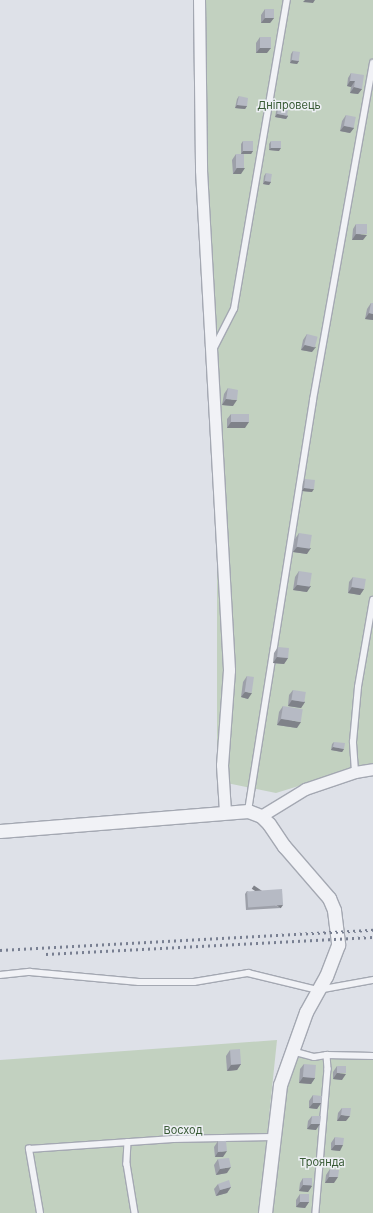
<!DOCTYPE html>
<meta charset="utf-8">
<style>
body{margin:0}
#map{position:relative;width:373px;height:1213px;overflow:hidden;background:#dee1e8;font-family:Inter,sans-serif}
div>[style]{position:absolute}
.green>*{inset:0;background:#c2d1c0}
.roads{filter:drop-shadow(1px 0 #a4a8b2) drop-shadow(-1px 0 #a4a8b2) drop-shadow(0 1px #a4a8b2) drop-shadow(0 -1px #a4a8b2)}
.service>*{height:5.5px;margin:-2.75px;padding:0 2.75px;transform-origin:2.75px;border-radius:2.75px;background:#f1f2f6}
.minor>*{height:11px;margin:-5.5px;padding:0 5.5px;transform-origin:5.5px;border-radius:5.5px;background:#f1f2f6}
.tertiary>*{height:13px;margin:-6.5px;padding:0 6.5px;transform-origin:6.5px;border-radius:6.5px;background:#f1f2f6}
.rail>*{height:3px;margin-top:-1.5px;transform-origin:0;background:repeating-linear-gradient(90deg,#787f91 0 2px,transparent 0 6px)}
.wall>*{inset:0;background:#9da0a9}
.shaded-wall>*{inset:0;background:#7f8289;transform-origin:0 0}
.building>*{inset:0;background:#b6bac4;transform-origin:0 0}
span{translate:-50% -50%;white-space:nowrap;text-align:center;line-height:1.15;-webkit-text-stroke:3px #eef0f5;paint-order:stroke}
.park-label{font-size:11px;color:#385a35}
</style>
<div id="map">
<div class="green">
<div style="clip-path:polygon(203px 0,373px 0,373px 763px,276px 793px,217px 781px,217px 356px,204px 159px)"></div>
<div style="clip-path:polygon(277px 1040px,259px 1213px,0 1213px,0 1060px)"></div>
<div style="clip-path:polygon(373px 1057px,373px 1213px,267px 1213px,287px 1058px)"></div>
</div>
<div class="roads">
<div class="service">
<div style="left:213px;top:350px;width:46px;rotate:-62.9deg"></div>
<div style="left:234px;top:309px;width:314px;rotate:-80.3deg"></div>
<div style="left:355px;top:772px;width:30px;rotate:-94deg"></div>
<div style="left:353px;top:742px;width:55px;rotate:-84.8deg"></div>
<div style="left:358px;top:687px;width:88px;rotate:-80.2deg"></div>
<div style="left:248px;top:811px;width:416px;rotate:-81deg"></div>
<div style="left:313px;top:400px;width:342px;rotate:-79.9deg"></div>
<div style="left:0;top:975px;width:30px;rotate:-6deg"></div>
<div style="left:30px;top:972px;width:109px;rotate:5.2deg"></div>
<div style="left:139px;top:982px;width:55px"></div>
<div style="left:194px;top:982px;width:55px;rotate:-9.5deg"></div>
<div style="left:248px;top:973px;width:72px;rotate:13.7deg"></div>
<div style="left:318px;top:990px;width:56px;rotate:-10.3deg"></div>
<div style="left:292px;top:1051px;width:23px;rotate:15deg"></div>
<div style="left:314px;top:1057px;width:13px;rotate:-9deg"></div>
<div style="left:327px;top:1055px;width:14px;rotate:86deg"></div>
<div style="left:328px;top:1069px;width:144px;rotate:94.8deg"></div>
<div style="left:327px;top:1055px;width:46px;rotate:1.2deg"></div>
<div style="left:128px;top:1142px;width:22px;rotate:93deg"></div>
<div style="left:127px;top:1164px;width:50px;rotate:80.7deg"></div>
<div style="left:40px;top:1213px;width:65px;rotate:-99.8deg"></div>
<div style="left:29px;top:1149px;width:144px;rotate:-4deg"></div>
<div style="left:173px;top:1139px;width:99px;rotate:-1.2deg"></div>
</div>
<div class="minor">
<div style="left:199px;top:0;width:170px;rotate:89.3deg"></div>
<div style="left:201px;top:170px;width:501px;rotate:86.79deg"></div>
<div style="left:229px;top:670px;width:95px;rotate:94.2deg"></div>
<div style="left:222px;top:765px;width:47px;rotate:86.3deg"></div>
<div style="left:261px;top:816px;width:52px;rotate:-31.5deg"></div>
<div style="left:305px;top:789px;width:53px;rotate:-18.8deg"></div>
<div style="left:355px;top:772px;width:18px;rotate:-9deg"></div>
</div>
<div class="tertiary">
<div style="left:0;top:831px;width:249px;rotate:-4.6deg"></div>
<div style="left:248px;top:811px;width:14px;rotate:21deg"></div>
<div style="left:261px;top:816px;width:11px;rotate:45deg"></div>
<div style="left:269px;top:824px;width:27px;rotate:56deg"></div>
<div style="left:284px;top:846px;width:69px;rotate:49.1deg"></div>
<div style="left:329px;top:898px;width:13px;rotate:67deg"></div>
<div style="left:334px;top:910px;width:35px;rotate:83deg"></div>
<div style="left:338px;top:945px;width:33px;rotate:111deg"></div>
<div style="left:326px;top:976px;width:41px;rotate:119.1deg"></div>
<div style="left:306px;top:1012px;width:77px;rotate:109.6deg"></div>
<div style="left:280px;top:1085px;width:129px;rotate:96.7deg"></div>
</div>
</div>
<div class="rail">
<div style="left:0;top:950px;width:374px;rotate:-3.1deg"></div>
<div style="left:46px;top:954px;width:327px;rotate:-3deg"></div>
</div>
<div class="wall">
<div style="clip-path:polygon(265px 9px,274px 18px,270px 23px,261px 23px,261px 15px)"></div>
<div style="clip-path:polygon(260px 37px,267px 53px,256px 53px,256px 43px)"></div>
<div style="clip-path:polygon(293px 51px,299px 61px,297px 64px,290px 63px,291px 54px)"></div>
<div style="clip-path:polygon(351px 73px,362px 89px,358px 94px,350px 93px,351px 87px,347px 86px,348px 78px)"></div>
<div style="clip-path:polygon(239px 96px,247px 106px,245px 109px,235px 108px,237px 99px)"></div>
<div style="clip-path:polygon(279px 104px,288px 116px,286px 119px,275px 117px,277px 107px)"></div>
<div style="clip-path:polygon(346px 115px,354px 128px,350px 133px,340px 131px,342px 121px)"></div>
<div style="clip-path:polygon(243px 141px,253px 151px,251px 154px,241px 154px,241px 144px)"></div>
<div style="clip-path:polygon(271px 141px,279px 151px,269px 150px,269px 144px)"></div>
<div style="clip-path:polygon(236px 154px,241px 174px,233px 174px,232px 160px)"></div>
<div style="clip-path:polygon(266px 173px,271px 182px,269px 185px,263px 184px,264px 176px)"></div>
<div style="clip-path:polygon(356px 224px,363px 240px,352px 240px,353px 229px)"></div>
<div style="clip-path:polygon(371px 303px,373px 303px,373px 320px,365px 319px,367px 309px)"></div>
<div style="clip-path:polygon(307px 334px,312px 352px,301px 350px,303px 340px)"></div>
<div style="clip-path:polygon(228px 388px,233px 406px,222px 405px,224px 394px)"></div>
<div style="clip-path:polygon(231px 414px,245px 428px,227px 428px,227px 419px)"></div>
<div style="clip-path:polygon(305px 479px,312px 492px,302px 491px,303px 482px)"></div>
<div style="clip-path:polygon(299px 533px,307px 554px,293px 552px,295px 539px)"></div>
<div style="clip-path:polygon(299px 571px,307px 592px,293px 590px,295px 577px)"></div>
<div style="clip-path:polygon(353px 577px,364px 589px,360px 595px,348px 593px,349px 582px)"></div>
<div style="clip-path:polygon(278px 647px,288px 658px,284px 664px,273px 663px,274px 653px)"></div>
<div style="clip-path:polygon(247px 676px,248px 699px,241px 697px,243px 682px)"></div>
<div style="clip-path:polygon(293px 690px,305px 702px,301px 708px,288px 706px,289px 695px)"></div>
<div style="clip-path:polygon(283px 706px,297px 728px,277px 725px,279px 712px)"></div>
<div style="clip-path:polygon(334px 742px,344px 749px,342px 752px,331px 750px,332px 744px)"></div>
<div style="clip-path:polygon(247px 891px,281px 908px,246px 910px,245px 894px)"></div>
<div style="clip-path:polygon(230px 1050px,241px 1064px,237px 1070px,227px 1071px,226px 1056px)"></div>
<div style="clip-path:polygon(304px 1064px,315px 1078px,311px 1084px,299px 1083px,300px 1069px)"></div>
<div style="clip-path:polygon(337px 1066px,342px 1080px,333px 1079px,333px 1072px)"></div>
<div style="clip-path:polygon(313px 1095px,321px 1103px,317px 1109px,309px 1108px,309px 1101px)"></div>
<div style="clip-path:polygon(342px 1108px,346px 1121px,337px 1121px,338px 1113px)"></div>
<div style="clip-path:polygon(312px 1116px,316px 1130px,307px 1129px,308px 1121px)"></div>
<div style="clip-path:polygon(335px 1137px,340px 1151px,331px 1150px,331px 1143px)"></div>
<div style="clip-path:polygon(218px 1141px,223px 1157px,215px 1157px,214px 1147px)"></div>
<div style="clip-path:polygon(218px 1159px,227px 1173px,216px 1175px,214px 1165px)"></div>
<div style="clip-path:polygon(330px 1169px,334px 1183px,325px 1183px,326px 1175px)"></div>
<div style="clip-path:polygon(303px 1178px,312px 1186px,308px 1192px,299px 1191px,300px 1183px)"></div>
<div style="clip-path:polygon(218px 1184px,231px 1187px,227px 1193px,216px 1196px,214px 1189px)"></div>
<div style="clip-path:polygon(300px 1194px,309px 1202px,305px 1208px,296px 1207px,296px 1200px)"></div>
</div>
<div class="shaded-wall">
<div style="clip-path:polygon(305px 0,315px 0,313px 3px,303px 2px)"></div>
<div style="clip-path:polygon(265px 18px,274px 18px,270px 23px,261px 23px)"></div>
<div style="clip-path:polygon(260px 48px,271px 48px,267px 53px,256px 53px)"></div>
<div style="clip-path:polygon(292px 60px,299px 61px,297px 64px,290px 63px)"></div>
<div style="clip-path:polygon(350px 81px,355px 81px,351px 87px,347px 86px)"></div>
<div style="clip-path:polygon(354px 87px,362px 89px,358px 94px,350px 93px)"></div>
<div style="clip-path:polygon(237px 105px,247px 106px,245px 109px,235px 108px)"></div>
<div style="clip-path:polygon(277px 114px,288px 116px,286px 119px,275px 117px)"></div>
<div style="clip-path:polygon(344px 126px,354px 128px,350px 133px,340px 131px)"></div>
<div style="clip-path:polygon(271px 148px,281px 148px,279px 151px,269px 150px)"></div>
<div style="clip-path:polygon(243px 151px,253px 151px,251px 154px,241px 154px)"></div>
<div style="clip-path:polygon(237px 168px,245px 168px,241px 174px,233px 174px)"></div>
<div style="clip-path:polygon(265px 181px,271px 182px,269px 185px,263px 184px)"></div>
<div style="clip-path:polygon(356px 234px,367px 235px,363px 240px,352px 240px)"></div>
<div style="clip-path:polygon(369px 313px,373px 314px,373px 320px,365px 319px)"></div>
<div style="clip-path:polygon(305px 345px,316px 347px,312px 352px,301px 350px)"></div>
<div style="clip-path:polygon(226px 399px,237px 400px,233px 406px,222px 405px)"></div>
<div style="clip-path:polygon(231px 422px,249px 422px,245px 428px,227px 428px)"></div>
<div style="clip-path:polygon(304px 488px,314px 489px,312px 492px,302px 491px)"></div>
<div style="clip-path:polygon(297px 547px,311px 548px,307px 554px,293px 552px)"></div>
<div style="clip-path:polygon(297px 585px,311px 586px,307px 592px,293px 590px)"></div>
<div style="clip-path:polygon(352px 587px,364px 589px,360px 595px,348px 593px)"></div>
<div style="clip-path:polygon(277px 657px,288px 658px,284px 664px,273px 663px)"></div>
<div style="clip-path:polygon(245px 692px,252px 693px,248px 699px,241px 697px)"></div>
<div style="clip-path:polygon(292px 700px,305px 702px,301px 708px,288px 706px)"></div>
<div style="clip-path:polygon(281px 719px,301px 722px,297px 728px,277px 725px)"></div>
<div style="clip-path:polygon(333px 747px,344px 749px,342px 752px,331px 750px)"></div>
<div style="left:283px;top:905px;width:4px;height:35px;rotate:124deg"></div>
<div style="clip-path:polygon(241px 1064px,237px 1070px,227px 1071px,231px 1065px)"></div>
<div style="clip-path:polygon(337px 1073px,346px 1074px,342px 1080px,333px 1079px)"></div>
<div style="clip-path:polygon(303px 1077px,315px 1078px,311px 1084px,299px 1083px)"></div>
<div style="clip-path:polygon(313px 1103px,321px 1103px,317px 1109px,309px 1108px)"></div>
<div style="clip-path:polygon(341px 1115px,350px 1116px,346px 1121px,337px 1121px)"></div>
<div style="clip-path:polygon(311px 1124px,320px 1124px,316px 1130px,307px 1129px)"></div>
<div style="clip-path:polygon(335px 1145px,343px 1145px,340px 1151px,331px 1150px)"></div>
<div style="clip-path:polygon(227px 1151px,223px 1157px,215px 1157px,218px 1152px)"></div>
<div style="clip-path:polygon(231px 1167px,227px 1173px,216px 1175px,220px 1169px)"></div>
<div style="clip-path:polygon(329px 1177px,338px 1177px,334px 1183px,325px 1183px)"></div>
<div style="clip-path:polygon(303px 1185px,312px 1186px,308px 1192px,299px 1191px)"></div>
<div style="clip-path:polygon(231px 1187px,227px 1193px,216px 1196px,220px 1190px)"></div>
<div style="clip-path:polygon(300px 1202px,309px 1202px,305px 1208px,296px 1207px)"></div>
</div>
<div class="building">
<div style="left:265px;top:9px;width:9px;height:9px"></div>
<div style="left:260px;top:37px;width:11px;height:11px"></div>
<div style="left:293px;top:51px;width:7px;height:9px;rotate:8deg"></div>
<div style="clip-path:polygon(351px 73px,364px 75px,362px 89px,354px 87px,355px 81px,350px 81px)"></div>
<div style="clip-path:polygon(239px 96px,248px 98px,247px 106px,237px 105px)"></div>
<div style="left:279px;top:104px;width:10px;height:10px;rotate:11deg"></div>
<div style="left:346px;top:115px;width:10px;height:11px;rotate:11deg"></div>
<div style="left:243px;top:141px;width:10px;height:10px"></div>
<div style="left:271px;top:141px;width:10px;height:7px"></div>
<div style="left:236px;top:154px;width:8px;height:14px"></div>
<div style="left:266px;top:173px;width:6px;height:8px;rotate:9deg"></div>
<div style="left:356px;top:224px;width:11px;height:10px"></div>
<div style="clip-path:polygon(371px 303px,373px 303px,373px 314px,369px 313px)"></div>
<div style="left:307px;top:334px;width:11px;height:11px;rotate:15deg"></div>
<div style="clip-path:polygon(228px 388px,238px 390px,237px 400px,226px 399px)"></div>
<div style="left:231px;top:414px;width:18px;height:8px"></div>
<div style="left:305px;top:479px;width:10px;height:9px;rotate:6deg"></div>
<div style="left:299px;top:533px;width:13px;height:14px;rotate:9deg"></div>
<div style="left:299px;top:571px;width:13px;height:14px;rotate:9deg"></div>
<div style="left:353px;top:577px;width:13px;height:10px;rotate:9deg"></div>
<div style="left:278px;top:647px;width:11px;height:10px;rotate:5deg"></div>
<div style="left:247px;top:676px;width:7px;height:16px;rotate:8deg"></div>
<div style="left:293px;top:690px;width:13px;height:10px;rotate:9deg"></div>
<div style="left:283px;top:706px;width:20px;height:13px;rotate:9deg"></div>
<div style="clip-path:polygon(334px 742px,345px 743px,344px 749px,333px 747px)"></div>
<div style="left:282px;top:889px;width:16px;height:35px;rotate:86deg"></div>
<div style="left:240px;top:1049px;width:15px;height:10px;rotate:86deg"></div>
<div style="left:304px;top:1064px;width:12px;height:13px;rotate:5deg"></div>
<div style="left:337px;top:1066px;width:9px;height:7px"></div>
<div style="clip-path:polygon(313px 1095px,322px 1096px,321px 1103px,313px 1103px)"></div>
<div style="clip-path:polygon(342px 1108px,351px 1108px,350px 1116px,341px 1115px)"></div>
<div style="clip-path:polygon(312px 1116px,321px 1116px,320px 1124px,311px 1124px)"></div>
<div style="clip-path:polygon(335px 1137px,344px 1138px,343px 1145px,335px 1145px)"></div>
<div style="clip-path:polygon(218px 1141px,226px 1141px,227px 1151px,218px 1152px)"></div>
<div style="clip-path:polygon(229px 1158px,231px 1167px,220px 1169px,218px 1159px)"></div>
<div style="clip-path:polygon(330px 1169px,339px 1170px,338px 1177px,329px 1177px)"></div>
<div style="left:303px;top:1178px;width:9px;height:7px"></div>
<div style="clip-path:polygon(229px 1180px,231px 1187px,220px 1190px,218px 1184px)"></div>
<div style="left:300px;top:1194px;width:9px;height:8px"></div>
</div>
<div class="park-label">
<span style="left:289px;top:105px">Дніпровець</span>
<span style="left:183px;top:1130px">Восход</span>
<span style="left:322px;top:1162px">Троянда</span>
</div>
</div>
